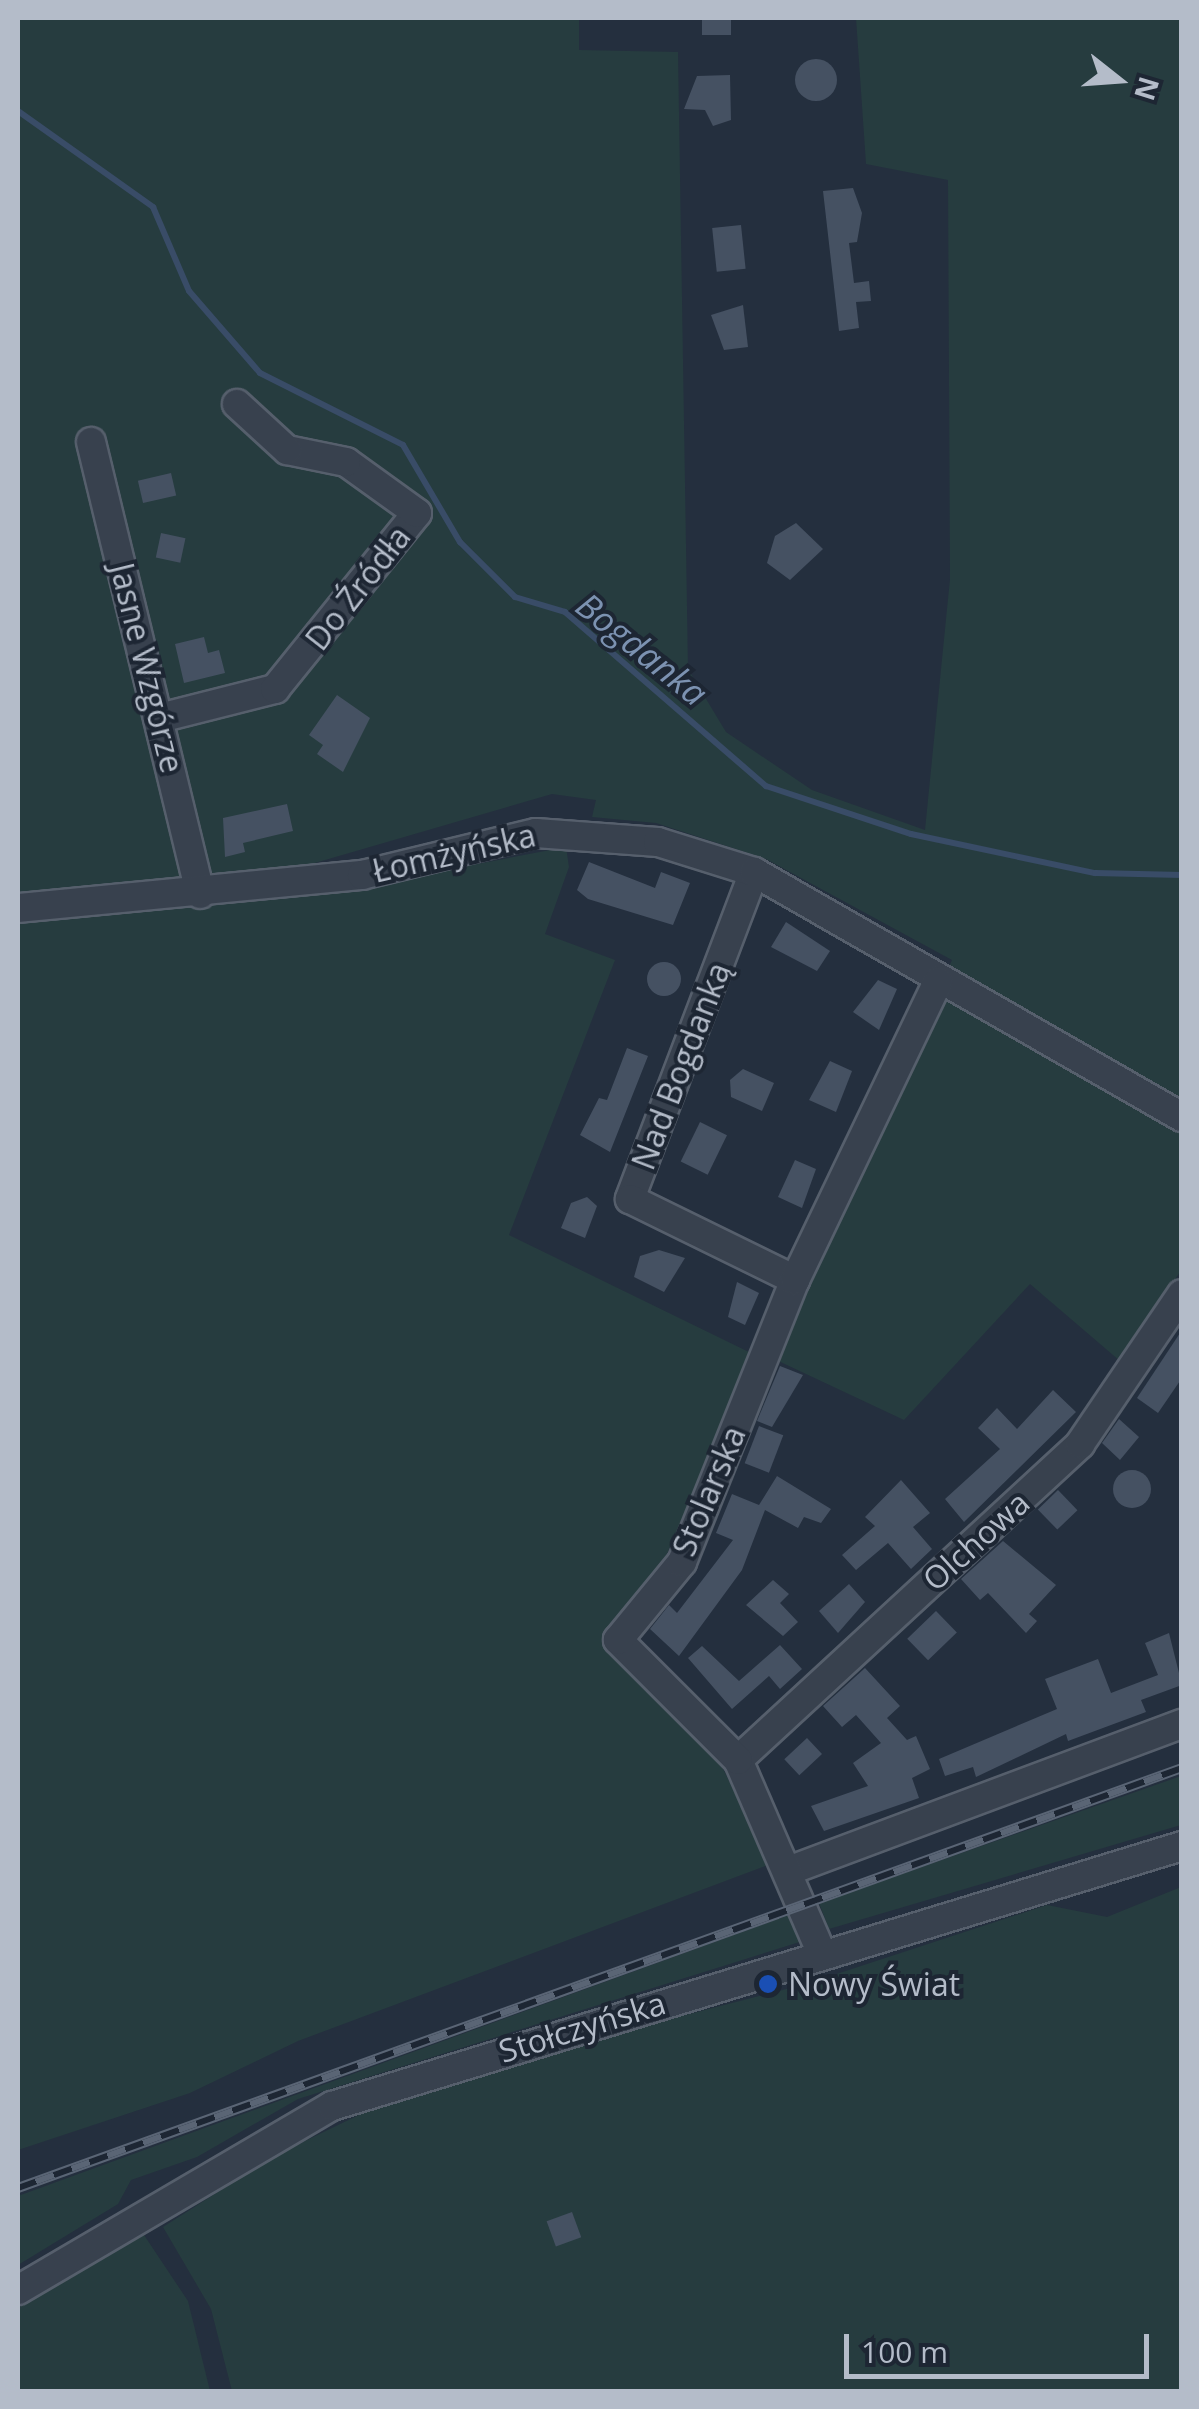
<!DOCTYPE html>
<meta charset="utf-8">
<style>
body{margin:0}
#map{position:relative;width:1199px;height:2409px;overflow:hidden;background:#242f3e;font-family:"Open Sans",sans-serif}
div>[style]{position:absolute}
.green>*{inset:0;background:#263c3f}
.stream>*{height:6px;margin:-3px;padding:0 3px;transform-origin:3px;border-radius:3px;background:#394c67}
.building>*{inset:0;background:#455162;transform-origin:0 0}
.round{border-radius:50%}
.roads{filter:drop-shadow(2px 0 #565f6c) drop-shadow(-2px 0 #565f6c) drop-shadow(0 2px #565f6c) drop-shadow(0 -2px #565f6c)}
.minor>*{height:28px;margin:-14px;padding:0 14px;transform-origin:14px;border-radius:14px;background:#38414e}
.rail>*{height:10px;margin-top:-5px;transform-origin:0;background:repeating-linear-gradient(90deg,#1d2633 0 19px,#5a6575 0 38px);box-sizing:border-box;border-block:2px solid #5a6575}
.dots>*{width:28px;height:28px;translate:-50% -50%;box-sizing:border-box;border:5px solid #1d2633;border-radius:50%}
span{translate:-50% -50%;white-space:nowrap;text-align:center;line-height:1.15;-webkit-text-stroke:8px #1d2633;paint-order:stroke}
.street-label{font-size:32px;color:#b4bcc9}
.poi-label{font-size:32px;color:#b4bcc9}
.left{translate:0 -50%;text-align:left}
.water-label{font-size:35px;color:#7c92b1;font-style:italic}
.frame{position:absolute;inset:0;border:20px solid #b4bcc9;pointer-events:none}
.north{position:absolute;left:1069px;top:30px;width:100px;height:100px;-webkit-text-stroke:8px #1d2633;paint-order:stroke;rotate:107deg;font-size:28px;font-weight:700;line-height:40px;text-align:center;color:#b4bcc9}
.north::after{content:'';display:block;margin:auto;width:35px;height:45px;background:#b4bcc9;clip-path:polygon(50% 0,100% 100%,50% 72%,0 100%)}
.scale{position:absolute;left:844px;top:2334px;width:305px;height:45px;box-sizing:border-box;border:5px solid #b4bcc9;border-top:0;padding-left:12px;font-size:30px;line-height:35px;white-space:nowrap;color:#b4bcc9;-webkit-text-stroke:8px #1d2633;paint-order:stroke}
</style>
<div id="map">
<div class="green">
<div style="clip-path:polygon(18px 18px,579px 18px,579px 50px,678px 52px,688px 669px,726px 732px,812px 790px,925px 830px,950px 579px,948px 180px,866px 164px,856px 18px,1181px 18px,1182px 1269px,1120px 1361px,1030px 1284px,904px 1420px,772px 1358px,952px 960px,766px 859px,656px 823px,592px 817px,596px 800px,552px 794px,277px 874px,18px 897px)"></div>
<div style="clip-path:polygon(566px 847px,569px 867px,545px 934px,615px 960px,509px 1235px,753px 1354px,621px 1661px,711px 1745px,771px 1864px,298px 2041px,190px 2093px,18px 2150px,18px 920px,326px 893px)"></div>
<div style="clip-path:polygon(1181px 1776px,1181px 1825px,829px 1929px,819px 1903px)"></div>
<div style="clip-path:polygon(1181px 1887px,1181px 2391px,232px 2391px,211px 2309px,163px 2227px,276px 2155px,363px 2113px,604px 2036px,806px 1984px,1047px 1905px,1107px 1917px)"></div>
<div style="clip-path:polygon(794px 1913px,806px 1940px,298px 2099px,197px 2157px,131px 2180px,118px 2204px,18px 2265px,18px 2196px)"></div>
<div style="clip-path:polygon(144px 2235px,188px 2301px,210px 2391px,18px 2391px,18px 2308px)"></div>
</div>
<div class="stream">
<div style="left:18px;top:111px;width:166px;rotate:35.4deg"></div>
<div style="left:153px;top:207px;width:91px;rotate:66.8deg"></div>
<div style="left:189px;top:291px;width:108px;rotate:49.1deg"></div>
<div style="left:260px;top:373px;width:160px;rotate:26.7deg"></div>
<div style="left:403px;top:445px;width:113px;rotate:59.6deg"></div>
<div style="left:460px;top:542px;width:78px;rotate:45deg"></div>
<div style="left:515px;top:597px;width:52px;rotate:16.7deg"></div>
<div style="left:565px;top:612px;width:266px;rotate:40.9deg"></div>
<div style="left:766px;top:786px;width:153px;rotate:18.3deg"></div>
<div style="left:911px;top:834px;width:188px;rotate:12deg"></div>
<div style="left:1095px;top:873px;width:87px;rotate:1.3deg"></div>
</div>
<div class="building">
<div style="left:702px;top:18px;width:29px;height:17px"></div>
<div class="round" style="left:795px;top:59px;width:42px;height:42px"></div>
<div style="clip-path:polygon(730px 75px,731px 120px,713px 126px,705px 110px,684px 109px,697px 76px)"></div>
<div style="clip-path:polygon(853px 188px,862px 213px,857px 242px,849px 243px,854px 283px,869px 281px,871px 301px,856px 302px,859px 328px,839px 331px,823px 191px)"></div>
<div style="left:741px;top:225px;width:44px;height:29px;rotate:84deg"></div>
<div style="clip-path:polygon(743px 305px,748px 347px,724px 350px,711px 315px)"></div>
<div style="left:171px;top:473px;width:23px;height:34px;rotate:77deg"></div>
<div style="clip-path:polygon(796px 523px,823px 549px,790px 580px,767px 563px,775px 536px)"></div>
<div style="left:161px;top:533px;width:25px;height:25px;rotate:12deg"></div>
<div style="clip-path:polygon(204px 637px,208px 653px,219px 650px,225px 673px,184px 683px,175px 644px)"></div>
<div style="clip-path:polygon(337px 695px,370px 718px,343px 772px,317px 754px,323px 745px,309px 735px)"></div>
<div style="clip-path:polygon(287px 804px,293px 831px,243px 843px,245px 852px,225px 857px,223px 818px)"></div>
<div style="clip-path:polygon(589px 862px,655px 888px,661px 872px,690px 883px,673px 925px,588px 899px,577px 890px)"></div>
<div style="clip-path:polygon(786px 922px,830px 951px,817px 971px,771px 947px)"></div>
<div class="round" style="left:647px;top:962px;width:34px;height:34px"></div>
<div style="clip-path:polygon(878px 980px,897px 989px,879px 1030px,853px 1012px)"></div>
<div style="clip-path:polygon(627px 1048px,648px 1056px,610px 1152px,580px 1135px,599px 1098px,607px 1100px)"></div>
<div style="clip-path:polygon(830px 1061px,852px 1071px,836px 1112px,809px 1100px)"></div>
<div style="clip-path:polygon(743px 1069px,774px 1083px,762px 1111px,731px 1097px,730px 1080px)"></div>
<div style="left:700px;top:1122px;width:30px;height:44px;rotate:26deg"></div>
<div style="clip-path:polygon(795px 1160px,816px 1169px,802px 1208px,778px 1197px)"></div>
<div style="clip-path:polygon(587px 1197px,597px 1206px,585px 1238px,561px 1228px,571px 1203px)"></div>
<div style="clip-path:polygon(659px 1250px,685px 1258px,664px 1292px,634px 1277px,640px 1256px)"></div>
<div style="clip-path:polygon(737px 1282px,759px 1293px,745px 1325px,728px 1317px)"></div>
<div style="clip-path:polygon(1182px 1330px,1182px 1378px,1158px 1413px,1137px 1398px)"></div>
<div style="clip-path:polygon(780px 1366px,803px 1375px,772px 1427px,757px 1421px)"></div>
<div style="clip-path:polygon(1053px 1390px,1076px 1412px,964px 1522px,945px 1499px,1000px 1449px,978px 1428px,997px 1408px,1017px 1429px)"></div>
<div style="clip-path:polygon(1119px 1419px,1139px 1437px,1120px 1460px,1102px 1443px)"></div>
<div style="left:759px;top:1426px;width:26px;height:40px;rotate:21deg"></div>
<div class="round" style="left:1113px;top:1470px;width:38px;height:38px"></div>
<div style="clip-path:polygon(777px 1476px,831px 1509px,821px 1523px,804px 1517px,798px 1528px,765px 1510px,742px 1570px,679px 1656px,650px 1629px,669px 1605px,677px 1613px,733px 1540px,716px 1533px,732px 1494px,759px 1505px)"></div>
<div style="clip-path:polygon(901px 1480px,930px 1513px,913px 1527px,932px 1549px,911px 1569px,888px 1543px,856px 1570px,842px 1555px,875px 1526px,865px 1517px)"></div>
<div style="left:1058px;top:1490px;width:28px;height:28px;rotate:46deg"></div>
<div style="clip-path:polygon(1003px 1541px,1056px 1585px,1029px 1614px,1037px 1621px,1026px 1633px,988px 1593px,980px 1600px,961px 1579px)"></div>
<div style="clip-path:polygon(773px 1580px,789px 1594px,780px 1603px,798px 1622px,783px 1636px,746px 1605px)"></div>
<div style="clip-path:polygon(849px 1584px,865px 1602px,838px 1633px,819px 1611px)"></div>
<div style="left:936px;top:1611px;width:30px;height:40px;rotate:46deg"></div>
<div style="clip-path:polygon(1169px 1633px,1182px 1685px,1141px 1700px,1146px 1712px,1068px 1741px,1066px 1734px,976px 1777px,973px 1767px,945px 1776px,939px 1759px,1057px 1709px,1045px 1679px,1098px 1659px,1111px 1693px,1158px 1675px,1145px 1643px)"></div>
<div style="clip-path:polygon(780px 1645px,802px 1669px,780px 1689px,769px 1676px,732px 1709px,688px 1658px,702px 1646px,739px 1681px)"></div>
<div style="clip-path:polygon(865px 1668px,900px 1706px,887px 1718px,907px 1740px,916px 1736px,930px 1769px,912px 1778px,919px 1798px,824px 1831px,811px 1806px,868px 1786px,853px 1763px,881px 1743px,856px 1715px,842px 1727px,823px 1706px)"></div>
<div style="left:807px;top:1738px;width:22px;height:31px;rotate:47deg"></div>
<div style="left:572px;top:2212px;width:27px;height:27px;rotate:70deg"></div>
</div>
<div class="roads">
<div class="minor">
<div style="left:91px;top:442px;width:465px;rotate:76.4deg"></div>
<div style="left:160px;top:718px;width:119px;rotate:-14.2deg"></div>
<div style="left:275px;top:689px;width:226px;rotate:-51.1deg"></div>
<div style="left:417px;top:513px;width:87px;rotate:-144.3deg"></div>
<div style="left:346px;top:462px;width:60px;rotate:-168.5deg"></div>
<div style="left:287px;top:450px;width:68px;rotate:-137.4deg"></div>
<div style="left:754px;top:872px;width:350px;rotate:110.8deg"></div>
<div style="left:630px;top:1199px;width:184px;rotate:26.1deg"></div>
<div style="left:18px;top:908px;width:346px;rotate:-5.5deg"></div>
<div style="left:362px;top:875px;width:179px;rotate:-13.6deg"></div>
<div style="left:536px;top:833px;width:122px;rotate:4.2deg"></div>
<div style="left:658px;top:842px;width:101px;rotate:17.4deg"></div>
<div style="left:754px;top:872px;width:493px;rotate:29.8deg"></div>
<div style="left:738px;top:1760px;width:466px;rotate:-42.7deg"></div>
<div style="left:1080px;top:1444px;width:181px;rotate:-55.8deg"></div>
<div style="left:788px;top:1871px;width:421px;rotate:-20.5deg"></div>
<div style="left:822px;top:1954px;width:211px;rotate:-113.4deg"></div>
<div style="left:738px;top:1760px;width:170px;rotate:-135deg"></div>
<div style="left:618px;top:1640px;width:101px;rotate:-50.6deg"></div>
<div style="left:682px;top:1562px;width:304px;rotate:-68.2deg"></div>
<div style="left:795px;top:1280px;width:331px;rotate:-64.4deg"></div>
<div style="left:18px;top:2290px;width:364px;rotate:-30.4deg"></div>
<div style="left:332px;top:2106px;width:889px;rotate:-17.01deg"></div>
</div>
</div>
<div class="rail">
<div style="left:18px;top:2188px;width:1237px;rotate:-19.84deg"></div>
</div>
<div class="dots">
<div style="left:768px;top:1984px;background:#1a4fb4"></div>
</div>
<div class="street-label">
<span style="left:358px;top:588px;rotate:-52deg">Do Źródła</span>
<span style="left:147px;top:668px;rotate:76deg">Jasne Wzgórze</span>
<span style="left:454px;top:853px;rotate:-13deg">Łomżyńska</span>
<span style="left:681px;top:1066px;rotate:-69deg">Nad Bogdanką</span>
<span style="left:709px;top:1491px;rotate:-67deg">Stolarska</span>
<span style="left:976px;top:1541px;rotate:-42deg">Olchowa</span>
<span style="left:582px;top:2027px;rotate:-17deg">Stołczyńska</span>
</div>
<div class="poi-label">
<span class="left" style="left:788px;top:1984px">Nowy Świat</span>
</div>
<div class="water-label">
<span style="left:642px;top:649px;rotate:39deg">Bogdanka</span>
</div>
<div class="frame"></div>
<div class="north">N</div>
<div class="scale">100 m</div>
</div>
